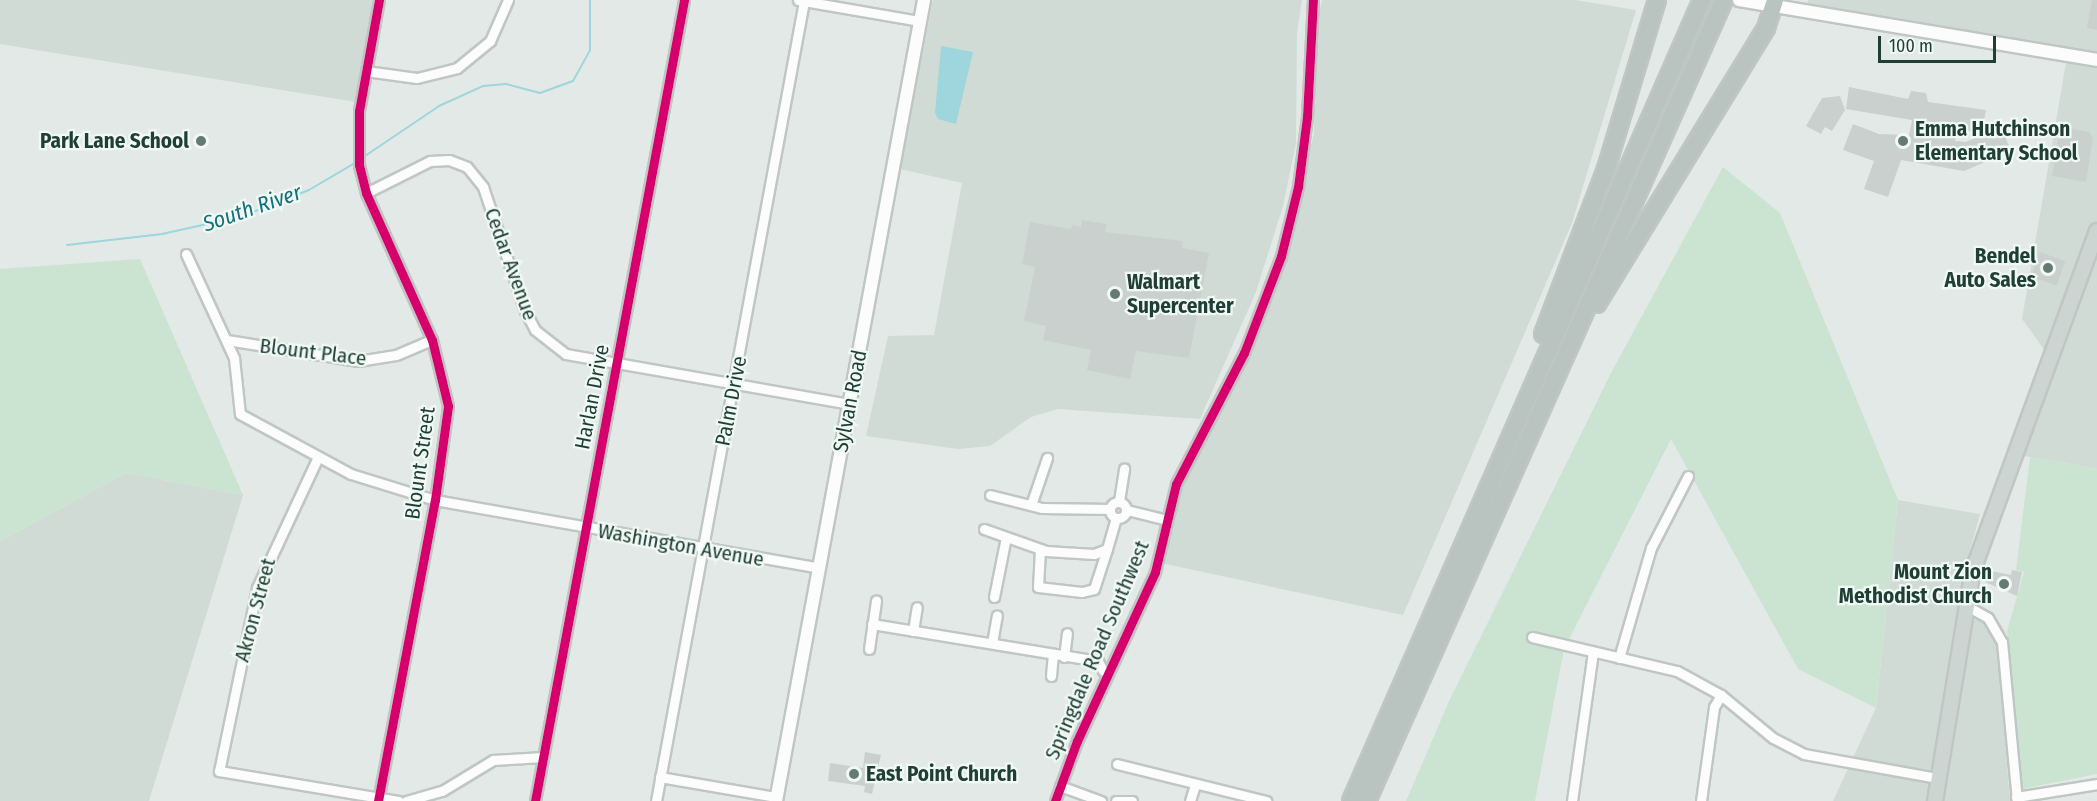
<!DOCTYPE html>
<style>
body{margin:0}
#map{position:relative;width:2097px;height:801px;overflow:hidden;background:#e3e9e6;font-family:"Fira Sans Condensed",sans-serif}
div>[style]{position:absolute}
.built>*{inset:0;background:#d0dbd6}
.green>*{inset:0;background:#cbe4d2}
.water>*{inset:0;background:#9fd5dc}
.stream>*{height:2px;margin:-1px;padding:0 1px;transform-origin:1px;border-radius:1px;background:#9fd5dc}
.building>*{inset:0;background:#cad0cd;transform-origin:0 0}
.roads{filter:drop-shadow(2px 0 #c0c6c3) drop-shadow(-2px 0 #c0c6c3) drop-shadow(0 2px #c0c6c3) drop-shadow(0 -2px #c0c6c3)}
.minor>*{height:9px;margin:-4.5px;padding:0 4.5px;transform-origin:4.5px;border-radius:4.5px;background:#fbfcfb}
.minor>.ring{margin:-4.5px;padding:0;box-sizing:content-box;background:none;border:9px solid #fbfcfb;border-radius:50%}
.secondary>*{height:12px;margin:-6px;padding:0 6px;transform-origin:6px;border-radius:6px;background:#fbfcfb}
.primary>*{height:14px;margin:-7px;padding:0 7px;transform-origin:7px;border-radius:7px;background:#ccd5d2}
.motorway>*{height:16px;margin:-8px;padding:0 8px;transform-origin:8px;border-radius:8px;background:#b9c3c0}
.cycleway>*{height:9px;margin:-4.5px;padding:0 4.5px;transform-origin:4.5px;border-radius:4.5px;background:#d6006c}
.dots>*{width:16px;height:16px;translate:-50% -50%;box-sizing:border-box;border:3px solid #f1f9f4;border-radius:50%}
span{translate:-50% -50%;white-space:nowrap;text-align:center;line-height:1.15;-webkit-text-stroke:4.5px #f1f9f4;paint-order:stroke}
.poi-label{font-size:21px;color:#1f3e35;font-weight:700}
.left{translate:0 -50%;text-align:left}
.right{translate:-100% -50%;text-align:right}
.street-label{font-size:21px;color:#1f3e35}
.water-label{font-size:22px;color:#137180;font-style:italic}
.scale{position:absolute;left:1878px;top:36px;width:118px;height:27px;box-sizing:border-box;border:3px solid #1f3e35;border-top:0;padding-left:8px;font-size:18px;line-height:21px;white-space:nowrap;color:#1f3e35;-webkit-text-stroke:4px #f1f9f4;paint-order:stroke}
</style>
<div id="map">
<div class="built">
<div style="clip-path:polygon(0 0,378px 0,362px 103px,0 44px)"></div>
<div style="clip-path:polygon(933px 0,1302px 0,1297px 33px,1296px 143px,1283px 206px,1256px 292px,1200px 419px,1058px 409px,1031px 417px,990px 446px,958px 449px,866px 436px,888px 336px,934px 335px,962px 183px,900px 169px)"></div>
<div style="clip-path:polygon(1322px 0,1575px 0,1636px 10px,1572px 223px,1403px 615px,1161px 563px,1177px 496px,1218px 418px,1278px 281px,1314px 133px,1315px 30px)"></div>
<div style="clip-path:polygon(1808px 0,2097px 0,2097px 469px,2019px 455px,2048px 387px,2048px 355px,2022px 319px,2067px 57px,1805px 17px)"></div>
<div style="clip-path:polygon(126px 473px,243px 495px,149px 801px,0 801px,0 541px)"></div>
<div style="clip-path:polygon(1898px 500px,1980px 514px,1964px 571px,1958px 619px,1981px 620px,1997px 643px,2010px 801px,1833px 801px,1876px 708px)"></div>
</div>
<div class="green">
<div style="clip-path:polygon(1723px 167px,1780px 213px,1898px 500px,1876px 708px,1798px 669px,1671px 439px,1564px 649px,1535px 801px,1406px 801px,1450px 699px,1612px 371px)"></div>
<div style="clip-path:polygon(140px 259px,243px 495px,126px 473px,0 541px,0 269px)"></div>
<div style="clip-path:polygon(2030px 457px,2097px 469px,2097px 774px,2022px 789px,2007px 631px,2024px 572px,2016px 570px)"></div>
</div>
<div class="water">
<div style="clip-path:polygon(941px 46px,973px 52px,956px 124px,938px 119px,935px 113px)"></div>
</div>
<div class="stream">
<div style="left:362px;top:158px;width:93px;rotate:-34deg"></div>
<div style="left:439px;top:106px;width:48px;rotate:-24.4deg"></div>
<div style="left:483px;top:86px;width:23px;rotate:-5deg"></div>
<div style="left:506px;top:84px;width:35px;rotate:15deg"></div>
<div style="left:540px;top:93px;width:35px;rotate:-20deg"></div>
<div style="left:573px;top:81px;width:35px;rotate:-61deg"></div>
<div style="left:590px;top:50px;width:50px;rotate:-90deg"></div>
<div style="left:67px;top:245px;width:96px;rotate:-6.6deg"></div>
<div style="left:162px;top:234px;width:83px;rotate:-12.5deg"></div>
<div style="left:243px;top:216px;width:71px;rotate:-21.5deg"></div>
<div style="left:309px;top:190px;width:53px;rotate:-30.4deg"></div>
</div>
<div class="building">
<div style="clip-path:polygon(2092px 0,2097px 0,2097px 30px,2087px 28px)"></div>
<div style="clip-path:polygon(1849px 87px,1908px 99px,1911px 91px,1926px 93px,1928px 102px,1986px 110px,1984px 121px,1973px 119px,1971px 131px,1957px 129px,1955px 141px,1966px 142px,2001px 127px,2011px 151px,1964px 171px,1901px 160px,1888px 197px,1864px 189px,1874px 161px,1843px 150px,1853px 124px,1879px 134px,1909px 135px,1912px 120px,1846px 109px)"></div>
<div style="clip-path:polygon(1840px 96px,1845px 110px,1832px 131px,1825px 127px,1821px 134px,1806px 126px,1822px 98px)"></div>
<div style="clip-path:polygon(2060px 127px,2089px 132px,2093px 138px,2086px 182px,2052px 176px)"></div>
<div style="clip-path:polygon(1082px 220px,1106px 224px,1105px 232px,1183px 241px,1182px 248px,1209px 253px,1189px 358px,1136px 351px,1130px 379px,1087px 370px,1091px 350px,1043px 340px,1046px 326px,1024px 321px,1035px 267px,1022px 264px,1030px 222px,1071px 229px,1072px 225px,1081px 227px)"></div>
<div style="left:2040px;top:252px;width:27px;height:26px;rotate:20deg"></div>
<div style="clip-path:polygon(2012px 570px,2022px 572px,2017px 596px,1985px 582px,1991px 571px,2011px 575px)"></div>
<div style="clip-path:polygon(865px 752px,881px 755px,872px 794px,864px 792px,865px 786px,828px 781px,830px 763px,863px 768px)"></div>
</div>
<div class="roads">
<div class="minor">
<div style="left:798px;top:0;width:124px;rotate:9.8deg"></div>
<div style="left:366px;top:71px;width:51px;rotate:7.8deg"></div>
<div style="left:417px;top:78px;width:41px;rotate:-14deg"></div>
<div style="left:457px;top:68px;width:43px;rotate:-39.3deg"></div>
<div style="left:490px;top:41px;width:45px;rotate:-66.3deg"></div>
<div style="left:366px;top:193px;width:72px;rotate:-26.6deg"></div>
<div style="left:430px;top:161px;width:19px;rotate:-3deg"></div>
<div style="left:449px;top:160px;width:19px;rotate:21deg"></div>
<div style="left:467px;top:167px;width:26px;rotate:51deg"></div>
<div style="left:483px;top:187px;width:131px;rotate:71.3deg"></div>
<div style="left:525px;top:311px;width:21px;rotate:62deg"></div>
<div style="left:535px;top:330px;width:39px;rotate:38deg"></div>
<div style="left:566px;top:354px;width:287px;rotate:10deg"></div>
<div style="left:186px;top:254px;width:115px;rotate:65.2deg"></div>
<div style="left:234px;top:358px;width:56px;rotate:83.9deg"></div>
<div style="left:240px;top:414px;width:126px;rotate:28.4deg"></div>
<div style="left:351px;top:474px;width:88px;rotate:17.2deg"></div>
<div style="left:435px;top:500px;width:390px;rotate:10deg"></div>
<div style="left:227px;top:340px;width:133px;rotate:9.1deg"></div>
<div style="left:358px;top:361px;width:38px;rotate:-9deg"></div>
<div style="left:396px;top:355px;width:39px;rotate:-23deg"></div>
<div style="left:318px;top:457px;width:145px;rotate:115deg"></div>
<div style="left:257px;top:588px;width:187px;rotate:101.7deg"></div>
<div style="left:219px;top:771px;width:182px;rotate:9.5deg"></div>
<div style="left:990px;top:495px;width:54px;rotate:14deg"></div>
<div style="left:1042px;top:508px;width:68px;rotate:0.8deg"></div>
<div style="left:1119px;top:501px;width:33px;rotate:-81deg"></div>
<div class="ring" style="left:1110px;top:502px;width:7px;height:7px"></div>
<div style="left:1031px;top:505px;width:50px;rotate:-71.2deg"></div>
<div style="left:1127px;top:510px;width:41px;rotate:14deg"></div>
<div style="left:984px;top:529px;width:66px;rotate:19.5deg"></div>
<div style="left:1046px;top:551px;width:48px;rotate:3.6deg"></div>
<div style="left:1094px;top:554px;width:14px;rotate:-21deg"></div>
<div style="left:1107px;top:549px;width:32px;rotate:-74deg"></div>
<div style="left:1040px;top:549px;width:38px;rotate:93deg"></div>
<div style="left:1038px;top:587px;width:44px;rotate:6.5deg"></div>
<div style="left:1082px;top:592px;width:12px;rotate:-14deg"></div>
<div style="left:1094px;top:589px;width:42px;rotate:-72deg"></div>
<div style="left:994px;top:597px;width:61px;rotate:-78.7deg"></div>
<div style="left:1965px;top:605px;width:26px;rotate:29deg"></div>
<div style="left:1988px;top:618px;width:28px;rotate:60deg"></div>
<div style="left:2002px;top:642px;width:160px;rotate:84.6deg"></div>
<div style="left:872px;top:624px;width:229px;rotate:9.3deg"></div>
<div style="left:1098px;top:661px;width:11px;rotate:63deg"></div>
<div style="left:913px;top:631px;width:24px;rotate:-81deg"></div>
<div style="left:1532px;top:637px;width:149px;rotate:13.2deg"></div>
<div style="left:1677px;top:671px;width:50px;rotate:28.6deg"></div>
<div style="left:1721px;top:695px;width:67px;rotate:39.6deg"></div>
<div style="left:1773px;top:738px;width:35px;rotate:27deg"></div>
<div style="left:1804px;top:754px;width:136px;rotate:10.2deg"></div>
<div style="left:992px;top:643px;width:28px;rotate:-80deg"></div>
<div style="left:869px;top:649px;width:49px;rotate:-81.7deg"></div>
<div style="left:1064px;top:657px;width:24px;rotate:-83deg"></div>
<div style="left:1619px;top:658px;width:115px;rotate:-73.8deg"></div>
<div style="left:1651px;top:548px;width:81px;rotate:-62.8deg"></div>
<div style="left:1051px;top:676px;width:21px;rotate:-85deg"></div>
<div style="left:1117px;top:764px;width:154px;rotate:13.9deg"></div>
<div style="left:660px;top:777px;width:118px;rotate:9.8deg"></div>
<div style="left:1060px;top:786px;width:44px;rotate:20.1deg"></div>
<div style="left:2016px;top:797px;width:82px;rotate:-9.1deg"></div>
<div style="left:378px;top:801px;width:306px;rotate:-79.3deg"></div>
<div style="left:435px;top:500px;width:95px;rotate:-82.1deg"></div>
<div style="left:448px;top:406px;width:68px;rotate:-103.6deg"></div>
<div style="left:432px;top:340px;width:161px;rotate:-114.2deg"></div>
<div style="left:366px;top:193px;width:29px;rotate:-104deg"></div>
<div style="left:359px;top:165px;width:54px;rotate:-90deg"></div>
<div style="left:359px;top:111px;width:113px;rotate:-79.8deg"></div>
<div style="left:406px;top:801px;width:37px;rotate:-16deg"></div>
<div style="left:442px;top:791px;width:60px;rotate:-31.3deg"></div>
<div style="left:493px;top:760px;width:50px;rotate:-3.4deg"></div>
<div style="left:535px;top:801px;width:815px;rotate:-79.46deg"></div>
<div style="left:656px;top:801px;width:814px;rotate:-79.52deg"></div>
<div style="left:1055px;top:801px;width:64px;rotate:-69.9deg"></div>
<div style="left:1077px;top:741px;width:186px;rotate:-65.2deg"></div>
<div style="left:1155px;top:572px;width:90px;rotate:-76.6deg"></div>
<div style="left:1176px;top:484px;width:148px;rotate:-62.6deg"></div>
<div style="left:1244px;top:353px;width:104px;rotate:-69.1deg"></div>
<div style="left:1281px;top:256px;width:71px;rotate:-76.2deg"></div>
<div style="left:1298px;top:187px;width:71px;rotate:-82.7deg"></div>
<div style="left:1307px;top:117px;width:117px;rotate:-87.1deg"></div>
<div style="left:1116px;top:801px;width:16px"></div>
<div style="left:1190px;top:801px;width:17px;rotate:-73deg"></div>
<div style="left:1572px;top:801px;width:150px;rotate:-82deg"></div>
<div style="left:1701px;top:801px;width:95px;rotate:-82.1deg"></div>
<div style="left:1714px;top:707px;width:14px;rotate:-60deg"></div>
</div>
<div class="secondary">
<div style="left:1739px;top:0;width:363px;rotate:9.5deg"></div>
<div style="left:776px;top:801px;width:815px;rotate:-79.53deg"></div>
</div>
<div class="primary">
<div style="left:1935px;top:801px;width:234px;rotate:-80.7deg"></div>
<div style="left:1973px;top:570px;width:361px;rotate:-69.9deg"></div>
</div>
<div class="motorway">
<div style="left:1597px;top:304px;width:324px;rotate:-58.5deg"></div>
<div style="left:1766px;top:28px;width:29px;rotate:-72deg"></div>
<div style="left:1543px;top:334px;width:177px;rotate:-69.1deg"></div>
<div style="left:1606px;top:169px;width:177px;rotate:-73.2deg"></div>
<div style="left:1351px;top:801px;width:875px;rotate:-66.34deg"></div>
<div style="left:1367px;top:801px;width:877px;rotate:-65.98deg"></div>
</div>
</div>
<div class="cycleway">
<div style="left:378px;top:801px;width:306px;rotate:-79.3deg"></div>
<div style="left:435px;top:500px;width:95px;rotate:-82.1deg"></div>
<div style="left:448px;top:406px;width:68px;rotate:-103.6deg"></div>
<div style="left:432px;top:340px;width:161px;rotate:-114.2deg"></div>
<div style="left:366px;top:193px;width:29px;rotate:-104deg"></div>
<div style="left:359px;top:165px;width:54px;rotate:-90deg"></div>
<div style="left:359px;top:111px;width:113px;rotate:-79.8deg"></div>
<div style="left:535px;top:801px;width:815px;rotate:-79.46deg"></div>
<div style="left:1055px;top:801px;width:64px;rotate:-69.9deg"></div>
<div style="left:1077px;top:741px;width:186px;rotate:-65.2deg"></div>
<div style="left:1155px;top:572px;width:90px;rotate:-76.6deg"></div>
<div style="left:1176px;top:484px;width:148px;rotate:-62.6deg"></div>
<div style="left:1244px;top:353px;width:104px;rotate:-69.1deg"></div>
<div style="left:1281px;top:256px;width:71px;rotate:-76.2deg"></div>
<div style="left:1298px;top:187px;width:71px;rotate:-82.7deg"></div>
<div style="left:1307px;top:117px;width:117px;rotate:-87.1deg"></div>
</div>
<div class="dots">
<div style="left:201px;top:141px;background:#647a73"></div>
<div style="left:1903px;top:141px;background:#647a73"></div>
<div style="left:2048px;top:268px;background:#647a73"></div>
<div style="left:1115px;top:294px;background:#647a73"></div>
<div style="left:2004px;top:584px;background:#647a73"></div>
<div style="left:854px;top:774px;background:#647a73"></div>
</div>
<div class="poi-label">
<span class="left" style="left:1915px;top:141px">Emma Hutchinson<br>Elementary School</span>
<span class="right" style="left:189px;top:141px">Park Lane School</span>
<span class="right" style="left:2036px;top:268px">Bendel<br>Auto Sales</span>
<span class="left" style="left:1127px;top:294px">Walmart<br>Supercenter</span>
<span class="right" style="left:1992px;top:584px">Mount Zion<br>Methodist Church</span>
<span class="left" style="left:866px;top:774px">East Point Church</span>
</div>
<div class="street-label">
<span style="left:511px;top:264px;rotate:70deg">Cedar Avenue</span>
<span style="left:313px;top:352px;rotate:7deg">Blount Place</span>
<span style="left:592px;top:397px;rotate:-79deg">Harlan Drive</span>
<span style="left:731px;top:401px;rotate:-79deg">Palm Drive</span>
<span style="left:850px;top:401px;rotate:-79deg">Sylvan Road</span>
<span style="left:420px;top:463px;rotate:-82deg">Blount Street</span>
<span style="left:681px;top:545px;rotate:10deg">Washington Avenue</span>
<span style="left:255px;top:610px;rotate:-75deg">Akron Street</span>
<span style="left:1097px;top:650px;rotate:-67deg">Springdale Road Southwest</span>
</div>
<div class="water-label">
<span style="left:252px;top:208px;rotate:-19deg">South River</span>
</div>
<div class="scale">100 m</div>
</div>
